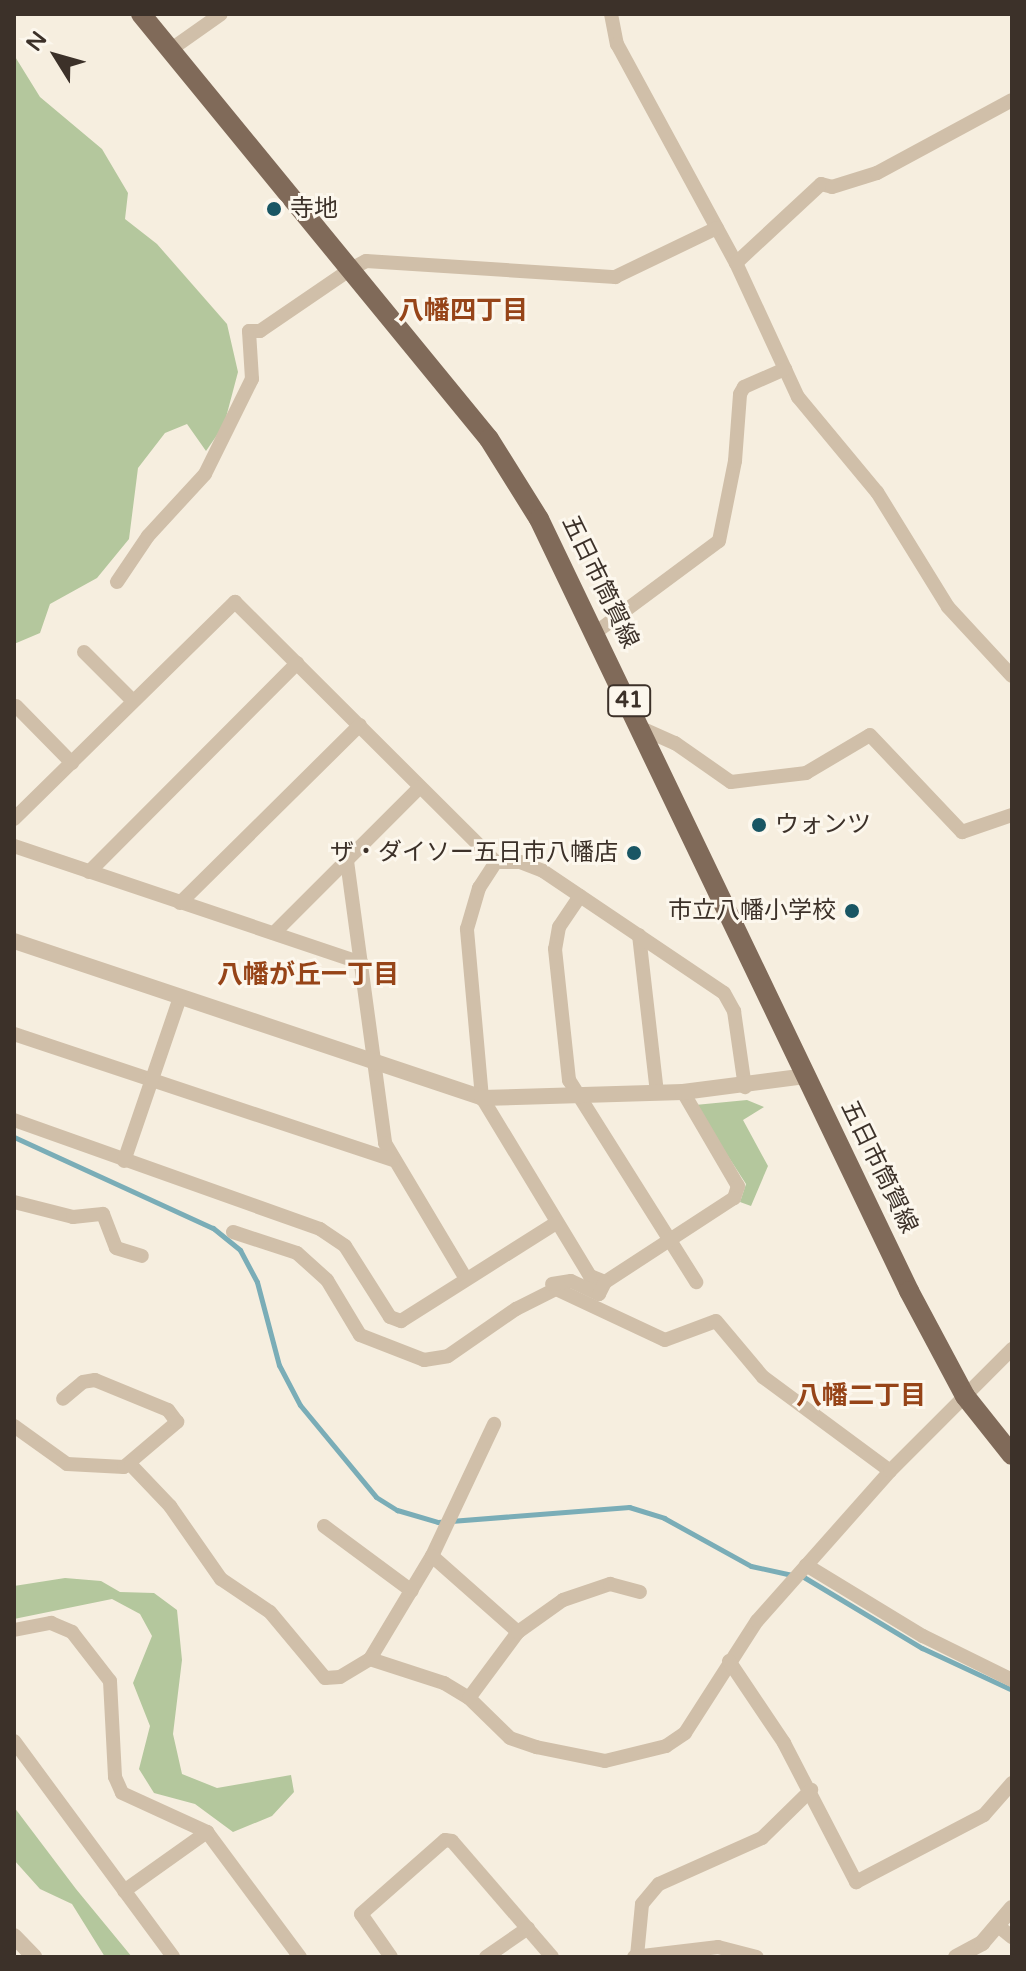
<!DOCTYPE html>
<meta charset="utf-8">
<style>
body{margin:0}
#map{position:relative;width:1026px;height:1971px;overflow:hidden;background:#f6eedf;font-family:"Varela Round","Noto Sans JP",sans-serif}
div>[style]{position:absolute}
.green>*{inset:0;background:#b4c79d}
.stream>*{height:5px;margin:-2.5px;padding:0 2.5px;transform-origin:2.5px;border-radius:2.5px;background:#7aadb7}
.minor>*{height:14px;margin:-7px;padding:0 7px;transform-origin:7px;border-radius:7px;background:#d0bfa9}
.tertiary>*{height:16px;margin:-8px;padding:0 8px;transform-origin:8px;border-radius:8px;background:#d0bfa9}
.primary>*{height:20px;margin:-10px;padding:0 10px;transform-origin:10px;border-radius:10px;background:#806a59}
.dots>*{width:22px;height:22px;translate:-50% -50%;box-sizing:border-box;border:4px solid #fcf7ed;border-radius:50%}
span{translate:-50% -50%;white-space:nowrap;text-align:center;line-height:1.15;-webkit-text-stroke:6px #fcf7ed;paint-order:stroke}
.shield-label span{padding:2px 6px;background:#fcf7ed;border:2px solid;border-radius:6px;-webkit-text-stroke-width:0}
.shield-label{font-size:22px;color:#3c3129;font-weight:700}
.poi-label{font-size:24px;color:#3c3129}
.left{translate:0 -50%;text-align:left}
.right{translate:-100% -50%;text-align:right}
.street-label{font-size:24px;color:#3c3129}
.neighbourhood-label{font-size:26px;color:#964418;font-weight:700}
.frame{position:absolute;inset:0;border:16px solid #3c3129;pointer-events:none}
.north{position:absolute;left:16px;top:16px;width:80px;height:80px;-webkit-text-stroke:6px #fcf7ed;paint-order:stroke;rotate:307deg;font-size:22px;font-weight:700;line-height:32px;text-align:center;color:#3c3129}
.north::after{content:'';display:block;margin:auto;width:28px;height:36px;background:#3c3129;clip-path:polygon(50% 0,100% 100%,50% 72%,0 100%)}
</style>
<div id="map">
<div class="green">
<div style="clip-path:polygon(14px 55px,40px 97px,102px 149px,128px 193px,125px 219px,157px 244px,227px 324px,238px 372px,224px 425px,206px 451px,187px 424px,165px 433px,138px 468px,129px 539px,97px 578px,50px 604px,40px 633px,14px 644px)"></div>
<div style="clip-path:polygon(747px 1100px,764px 1107px,743px 1120px,768px 1166px,751px 1206px,740px 1202px,746px 1184px,695px 1105px)"></div>
<div style="clip-path:polygon(65px 1578px,101px 1581px,120px 1592px,154px 1593px,177px 1610px,182px 1660px,173px 1734px,182px 1774px,217px 1788px,291px 1775px,294px 1792px,272px 1816px,233px 1832px,195px 1804px,154px 1793px,139px 1769px,150px 1726px,133px 1683px,152px 1636px,140px 1614px,112px 1599px,14px 1619px,14px 1586px)"></div>
<div style="clip-path:polygon(14px 1807px,76px 1889px,132px 1957px,105px 1957px,72px 1904px,40px 1889px,14px 1860px)"></div>
</div>
<div class="stream">
<div style="left:14px;top:1137px;width:219px;rotate:24.6deg"></div>
<div style="left:213px;top:1228px;width:35px;rotate:39deg"></div>
<div style="left:240px;top:1250px;width:36px;rotate:62deg"></div>
<div style="left:257px;top:1282px;width:86px;rotate:75.2deg"></div>
<div style="left:279px;top:1365px;width:45px;rotate:62.3deg"></div>
<div style="left:300px;top:1405px;width:119px;rotate:50.4deg"></div>
<div style="left:376px;top:1497px;width:25px;rotate:32deg"></div>
<div style="left:397px;top:1510px;width:43px;rotate:16.3deg"></div>
<div style="left:438px;top:1522px;width:192px;rotate:-4.5deg"></div>
<div style="left:629px;top:1507px;width:37px;rotate:17deg"></div>
<div style="left:664px;top:1518px;width:99px;rotate:28.9deg"></div>
<div style="left:751px;top:1566px;width:42px;rotate:12.4deg"></div>
<div style="left:802px;top:1576px;width:140px;rotate:31deg"></div>
<div style="left:922px;top:1648px;width:99px;rotate:25deg"></div>
</div>
<div class="minor">
<div style="left:611px;top:14px;width:31px;rotate:79deg"></div>
<div style="left:617px;top:44px;width:249px;rotate:61.5deg"></div>
<div style="left:736px;top:263px;width:148px;rotate:65.2deg"></div>
<div style="left:798px;top:397px;width:124px;rotate:50.3deg"></div>
<div style="left:877px;top:492px;width:135px;rotate:58.3deg"></div>
<div style="left:948px;top:607px;width:94px;rotate:47.2deg"></div>
<div style="left:170px;top:50px;width:62px;rotate:-35.2deg"></div>
<div style="left:736px;top:263px;width:116px;rotate:-42.9deg"></div>
<div style="left:821px;top:184px;width:11px;rotate:15deg"></div>
<div style="left:832px;top:187px;width:47px;rotate:-17.3deg"></div>
<div style="left:877px;top:173px;width:153px;rotate:-28.4deg"></div>
<div style="left:117px;top:582px;width:55px;rotate:-56deg"></div>
<div style="left:148px;top:536px;width:84px;rotate:-47.4deg"></div>
<div style="left:205px;top:474px;width:106px;rotate:-63.7deg"></div>
<div style="left:252px;top:379px;width:48px;rotate:-93.6deg"></div>
<div style="left:249px;top:331px;width:11px"></div>
<div style="left:260px;top:331px;width:110px;rotate:-34.3deg"></div>
<div style="left:351px;top:269px;width:17px;rotate:-28deg"></div>
<div style="left:366px;top:261px;width:250px;rotate:3.7deg"></div>
<div style="left:615px;top:277px;width:113px;rotate:-25.7deg"></div>
<div style="left:595px;top:633px;width:154px;rotate:-36.6deg"></div>
<div style="left:719px;top:541px;width:82px;rotate:-78.7deg"></div>
<div style="left:735px;top:461px;width:67px;rotate:-85.7deg"></div>
<div style="left:740px;top:394px;width:8px;rotate:-60deg"></div>
<div style="left:744px;top:387px;width:45px;rotate:-23.7deg"></div>
<div style="left:84px;top:652px;width:69px;rotate:45deg"></div>
<div style="left:16px;top:706px;width:80px;rotate:45.5deg"></div>
<div style="left:643px;top:729px;width:35px;rotate:24deg"></div>
<div style="left:675px;top:743px;width:68px;rotate:34.9deg"></div>
<div style="left:731px;top:782px;width:76px;rotate:-6.8deg"></div>
<div style="left:806px;top:773px;width:74px;rotate:-30.7deg"></div>
<div style="left:870px;top:735px;width:134px;rotate:46.5deg"></div>
<div style="left:962px;top:832px;width:53px;rotate:-18.8deg"></div>
<div style="left:14px;top:819px;width:310px;rotate:-44.5deg"></div>
<div style="left:235px;top:602px;width:368px;rotate:44.9deg"></div>
<div style="left:14px;top:846px;width:367px;rotate:18.6deg"></div>
<div style="left:347px;top:861px;width:285px;rotate:82.3deg"></div>
<div style="left:385px;top:1143px;width:158px;rotate:59.2deg"></div>
<div style="left:89px;top:872px;width:295px;rotate:-45.1deg"></div>
<div style="left:580px;top:896px;width:37px;rotate:124deg"></div>
<div style="left:559px;top:927px;width:22px;rotate:100deg"></div>
<div style="left:555px;top:949px;width:132px;rotate:83.9deg"></div>
<div style="left:569px;top:1080px;width:239px;rotate:57.8deg"></div>
<div style="left:180px;top:903px;width:253px;rotate:-44.7deg"></div>
<div style="left:274px;top:933px;width:206px;rotate:-45deg"></div>
<div style="left:639px;top:935px;width:159px;rotate:83.5deg"></div>
<div style="left:14px;top:1034px;width:399px;rotate:18.4deg"></div>
<div style="left:683px;top:1092px;width:109px;rotate:59.7deg"></div>
<div style="left:738px;top:1186px;width:13px;rotate:108deg"></div>
<div style="left:734px;top:1198px;width:154px;rotate:146.9deg"></div>
<div style="left:605px;top:1282px;width:16px;rotate:-158deg"></div>
<div style="left:590px;top:1276px;width:208px;rotate:-121.2deg"></div>
<div style="left:482px;top:1098px;width:170px;rotate:-95.1deg"></div>
<div style="left:467px;top:929px;width:43px;rotate:-73.7deg"></div>
<div style="left:479px;top:888px;width:31px;rotate:-57deg"></div>
<div style="left:496px;top:862px;width:24px"></div>
<div style="left:520px;top:862px;width:25px;rotate:21deg"></div>
<div style="left:543px;top:871px;width:218px;rotate:34deg"></div>
<div style="left:724px;top:993px;width:21px;rotate:61deg"></div>
<div style="left:734px;top:1011px;width:77px;rotate:81.8deg"></div>
<div style="left:14px;top:1120px;width:325px;rotate:19.6deg"></div>
<div style="left:320px;top:1229px;width:30px;rotate:34deg"></div>
<div style="left:345px;top:1246px;width:84px;rotate:57.6deg"></div>
<div style="left:390px;top:1317px;width:12px;rotate:20deg"></div>
<div style="left:401px;top:1321px;width:183px;rotate:-32.3deg"></div>
<div style="left:124px;top:1161px;width:173px;rotate:-71.1deg"></div>
<div style="left:14px;top:1202px;width:61px;rotate:14.3deg"></div>
<div style="left:73px;top:1217px;width:30px;rotate:-6deg"></div>
<div style="left:103px;top:1214px;width:36px;rotate:69deg"></div>
<div style="left:116px;top:1248px;width:27px;rotate:17deg"></div>
<div style="left:233px;top:1232px;width:67px;rotate:18.2deg"></div>
<div style="left:297px;top:1253px;width:40px;rotate:42deg"></div>
<div style="left:327px;top:1280px;width:64px;rotate:59deg"></div>
<div style="left:360px;top:1335px;width:69px;rotate:21.3deg"></div>
<div style="left:424px;top:1360px;width:24px;rotate:-9deg"></div>
<div style="left:448px;top:1356px;width:83px;rotate:-34.7deg"></div>
<div style="left:516px;top:1309px;width:45px;rotate:-26.6deg"></div>
<div style="left:556px;top:1289px;width:120px;rotate:25.1deg"></div>
<div style="left:665px;top:1340px;width:54px;rotate:-20.4deg"></div>
<div style="left:716px;top:1321px;width:73px;rotate:50deg"></div>
<div style="left:763px;top:1377px;width:158px;rotate:36.5deg"></div>
<div style="left:552px;top:1284px;width:19px;rotate:-9deg"></div>
<div style="left:571px;top:1281px;width:31px;rotate:25deg"></div>
<div style="left:599px;top:1294px;width:13px;rotate:-63deg"></div>
<div style="left:14px;top:1426px;width:65px;rotate:35.6deg"></div>
<div style="left:67px;top:1464px;width:57px;rotate:3deg"></div>
<div style="left:124px;top:1467px;width:70px;rotate:-40.3deg"></div>
<div style="left:177px;top:1422px;width:15px;rotate:-127deg"></div>
<div style="left:168px;top:1410px;width:79px;rotate:-157.7deg"></div>
<div style="left:95px;top:1380px;width:12px;rotate:171deg"></div>
<div style="left:83px;top:1382px;width:26px;rotate:140deg"></div>
<div style="left:131px;top:1465px;width:57px;rotate:46.4deg"></div>
<div style="left:170px;top:1506px;width:89px;rotate:55.1deg"></div>
<div style="left:221px;top:1579px;width:59px;rotate:34deg"></div>
<div style="left:270px;top:1612px;width:86px;rotate:50.2deg"></div>
<div style="left:325px;top:1678px;width:15px;rotate:-4deg"></div>
<div style="left:340px;top:1677px;width:35px;rotate:-31deg"></div>
<div style="left:370px;top:1659px;width:120px;rotate:-59deg"></div>
<div style="left:432px;top:1556px;width:146px;rotate:-64.8deg"></div>
<div style="left:324px;top:1526px;width:109px;rotate:36.5deg"></div>
<div style="left:432px;top:1556px;width:115px;rotate:41.5deg"></div>
<div style="left:806px;top:1565px;width:137px;rotate:31.3deg"></div>
<div style="left:923px;top:1636px;width:99px;rotate:26.3deg"></div>
<div style="left:14px;top:1630px;width:38px;rotate:-11deg"></div>
<div style="left:51px;top:1623px;width:23px;rotate:23deg"></div>
<div style="left:72px;top:1632px;width:62px;rotate:52.2deg"></div>
<div style="left:110px;top:1681px;width:96px;rotate:87deg"></div>
<div style="left:115px;top:1777px;width:17px;rotate:66deg"></div>
<div style="left:122px;top:1793px;width:94px;rotate:24.6deg"></div>
<div style="left:207px;top:1832px;width:156px;rotate:53.4deg"></div>
<div style="left:370px;top:1659px;width:78px;rotate:18deg"></div>
<div style="left:444px;top:1683px;width:29px;rotate:31deg"></div>
<div style="left:469px;top:1698px;width:57px;rotate:44.3deg"></div>
<div style="left:510px;top:1738px;width:28px;rotate:19deg"></div>
<div style="left:536px;top:1747px;width:70px;rotate:11.5deg"></div>
<div style="left:605px;top:1761px;width:63px;rotate:-13.8deg"></div>
<div style="left:666px;top:1746px;width:23px;rotate:-34deg"></div>
<div style="left:685px;top:1733px;width:133px;rotate:-57.3deg"></div>
<div style="left:757px;top:1621px;width:200px;rotate:-48.4deg"></div>
<div style="left:890px;top:1471px;width:173px;rotate:-45deg"></div>
<div style="left:729px;top:1661px;width:99px;rotate:56.1deg"></div>
<div style="left:784px;top:1743px;width:157px;rotate:62.6deg"></div>
<div style="left:856px;top:1882px;width:144px;rotate:-27.6deg"></div>
<div style="left:984px;top:1815px;width:43px;rotate:-48.8deg"></div>
<div style="left:469px;top:1698px;width:82px;rotate:-53.4deg"></div>
<div style="left:518px;top:1632px;width:55px;rotate:-35.4deg"></div>
<div style="left:563px;top:1600px;width:50px;rotate:-18.8deg"></div>
<div style="left:610px;top:1584px;width:31px;rotate:15deg"></div>
<div style="left:14px;top:1741px;width:268px;rotate:53.6deg"></div>
<div style="left:124px;top:1891px;width:102px;rotate:-35.4deg"></div>
<div style="left:997px;top:1925px;width:19px;rotate:39deg"></div>
<div style="left:637px;top:1956px;width:52px;rotate:-84.5deg"></div>
<div style="left:642px;top:1904px;width:26px;rotate:-50deg"></div>
<div style="left:659px;top:1884px;width:113px;rotate:-24.1deg"></div>
<div style="left:762px;top:1838px;width:69px;rotate:-44.4deg"></div>
<div style="left:391px;top:1957px;width:52px;rotate:-124.9deg"></div>
<div style="left:361px;top:1914px;width:112px;rotate:-41.4deg"></div>
<div style="left:445px;top:1840px;width:7px;rotate:8deg"></div>
<div style="left:452px;top:1841px;width:153px;rotate:49.2deg"></div>
<div style="left:486px;top:1957px;width:51px;rotate:-34.6deg"></div>
<div style="left:634px;top:1957px;width:85px;rotate:-6.8deg"></div>
<div style="left:718px;top:1947px;width:40px;rotate:14.4deg"></div>
</div>
<div class="tertiary">
<div style="left:14px;top:941px;width:494px;rotate:18.5deg"></div>
<div style="left:482px;top:1098px;width:201px;rotate:-1.7deg"></div>
<div style="left:683px;top:1092px;width:125px;rotate:-7.4deg"></div>
<div style="left:14px;top:1936px;width:29px;rotate:46deg"></div>
<div style="left:956px;top:1957px;width:30px;rotate:-28deg"></div>
<div style="left:982px;top:1943px;width:46px;rotate:-49.4deg"></div>
</div>
<div class="primary">
<div style="left:141px;top:14px;width:549px;rotate:50.69deg"></div>
<div style="left:489px;top:439px;width:94px;rotate:58deg"></div>
<div style="left:539px;top:519px;width:856px;rotate:64.39deg"></div>
<div style="left:909px;top:1291px;width:119px;rotate:61.9deg"></div>
<div style="left:965px;top:1396px;width:75px;rotate:51.5deg"></div>
</div>
<div class="dots">
<div style="left:274px;top:209px;background:#195664"></div>
<div style="left:759px;top:825px;background:#195664"></div>
<div style="left:634px;top:853px;background:#195664"></div>
<div style="left:852px;top:911px;background:#195664"></div>
</div>
<div class="shield-label">
<span style="left:629px;top:701px">41</span>
</div>
<div class="poi-label">
<span class="left" style="left:290px;top:209px">寺地</span>
<span class="left" style="left:775px;top:825px">ウォンツ</span>
<span class="right" style="left:618px;top:853px">ザ・ダイソー五日市八幡店</span>
<span class="right" style="left:836px;top:911px">市立八幡小学校</span>
</div>
<div class="street-label">
<span style="left:600px;top:582px;rotate:64deg">五日市筒賀線</span>
<span style="left:879px;top:1167px;rotate:64deg">五日市筒賀線</span>
</div>
<div class="neighbourhood-label">
<span style="left:463px;top:311px">八幡四丁目</span>
<span style="left:308px;top:975px">八幡が丘一丁目</span>
<span style="left:861px;top:1396px">八幡二丁目</span>
</div>
<div class="frame"></div>
<div class="north">N</div>
</div>
